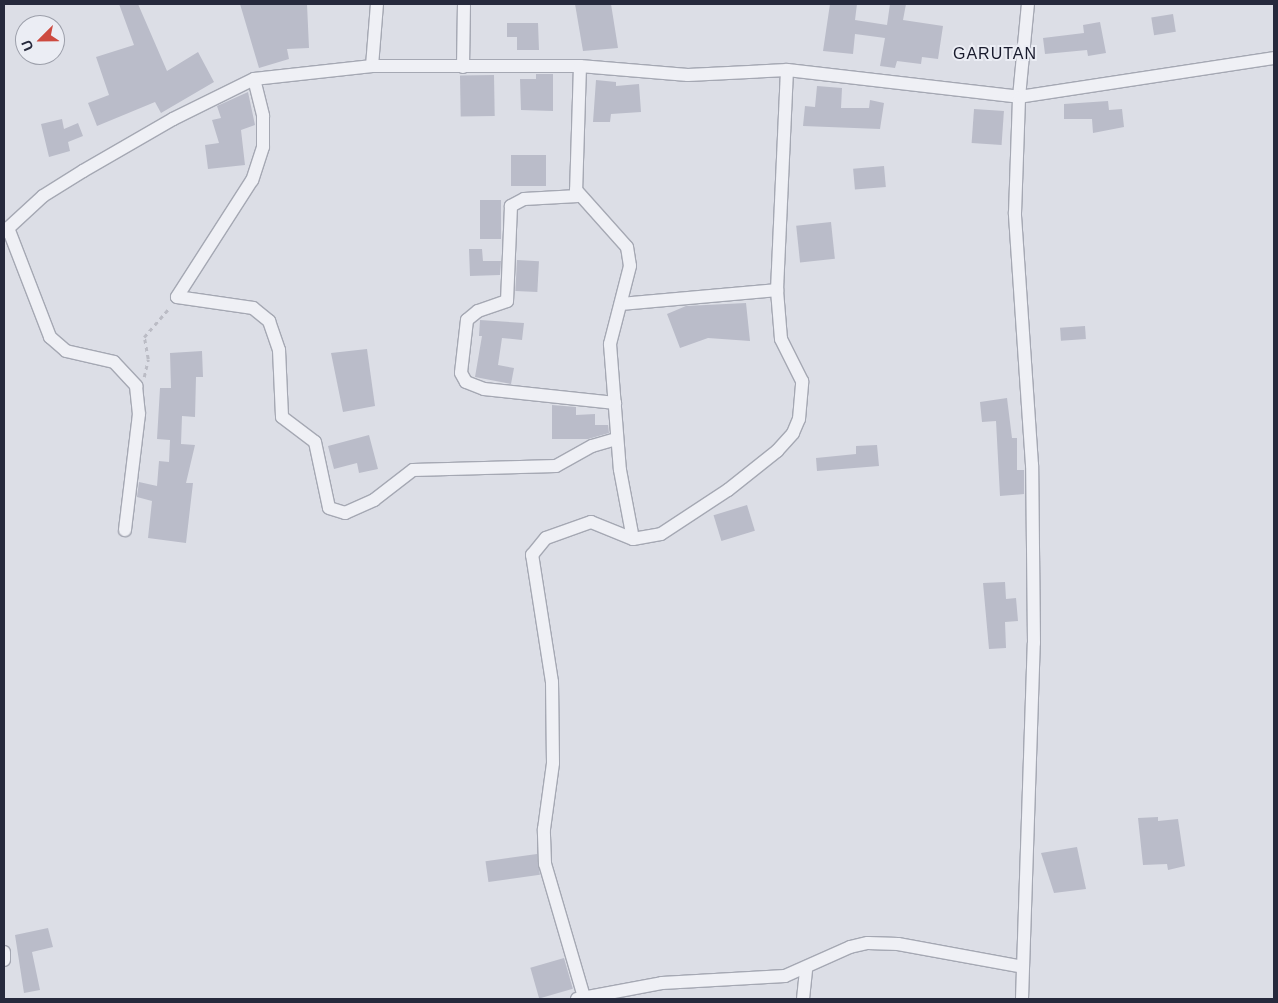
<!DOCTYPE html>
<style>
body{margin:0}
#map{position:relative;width:1278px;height:1003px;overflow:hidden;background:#dcdee6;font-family:Helvetica,sans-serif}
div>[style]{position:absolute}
.building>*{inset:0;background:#babcc9;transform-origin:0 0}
.path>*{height:2.5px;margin-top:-1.25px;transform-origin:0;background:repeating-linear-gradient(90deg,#bbbcc5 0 4px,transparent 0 8px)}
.roads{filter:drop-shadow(1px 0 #a5a8b3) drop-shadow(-1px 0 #a5a8b3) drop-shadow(0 1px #a5a8b3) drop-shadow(0 -1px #a5a8b3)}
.minor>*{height:12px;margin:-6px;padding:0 6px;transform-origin:6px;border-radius:6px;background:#eff0f5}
span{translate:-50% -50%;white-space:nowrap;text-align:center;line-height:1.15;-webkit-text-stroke:4px #ebedf4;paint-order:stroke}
.quarter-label{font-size:16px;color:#191b2d;letter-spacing:1px}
.frame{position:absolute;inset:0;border:5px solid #26293c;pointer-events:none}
.north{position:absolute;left:15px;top:15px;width:50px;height:50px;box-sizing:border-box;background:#ebedf4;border:1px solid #9c9faa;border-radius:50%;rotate:247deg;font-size:14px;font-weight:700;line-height:20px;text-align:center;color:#26293c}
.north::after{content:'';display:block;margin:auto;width:18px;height:22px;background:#cd4a40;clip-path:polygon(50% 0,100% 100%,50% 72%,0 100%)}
</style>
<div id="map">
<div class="building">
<div style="clip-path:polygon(119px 4px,138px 4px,167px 71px,198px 52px,214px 82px,161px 113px,155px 102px,97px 126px,88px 103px,109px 95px,96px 57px,134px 45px)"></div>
<div style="clip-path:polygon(240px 4px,307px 4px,309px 48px,287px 49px,289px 59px,259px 68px)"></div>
<div style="clip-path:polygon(575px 4px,611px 4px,618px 48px,583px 51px)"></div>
<div style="clip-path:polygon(830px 4px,857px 4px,855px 20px,887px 25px,890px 4px,906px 4px,903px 20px,943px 26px,938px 59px,922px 57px,921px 64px,897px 61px,895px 68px,880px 66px,885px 38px,855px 34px,853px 54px,823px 51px)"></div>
<div style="left:1173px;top:14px;width:18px;height:22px;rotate:81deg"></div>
<div style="clip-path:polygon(1100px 22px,1106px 53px,1088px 56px,1087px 50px,1045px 54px,1043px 38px,1084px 33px,1083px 25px)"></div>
<div style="clip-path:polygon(507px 23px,538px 23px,539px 50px,517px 50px,517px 37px,507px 37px)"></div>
<div style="clip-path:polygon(536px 74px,553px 74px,553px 111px,521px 110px,520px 79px,536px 79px)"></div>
<div style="left:494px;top:75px;width:41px;height:34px;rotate:89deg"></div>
<div style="clip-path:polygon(596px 80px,616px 82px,616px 86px,639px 84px,641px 112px,611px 114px,610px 122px,593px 122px)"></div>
<div style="clip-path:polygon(817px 86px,842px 88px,841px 108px,869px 108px,870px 100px,884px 103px,880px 129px,803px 126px,805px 106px,815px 107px)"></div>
<div style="clip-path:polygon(248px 92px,255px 125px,241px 130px,245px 165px,208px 169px,205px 145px,219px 143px,212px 120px,221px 118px,217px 106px)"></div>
<div style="clip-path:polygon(1108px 101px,1109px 110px,1122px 109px,1124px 127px,1093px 133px,1092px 119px,1064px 119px,1064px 104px)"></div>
<div style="left:974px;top:109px;width:30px;height:34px;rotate:4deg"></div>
<div style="clip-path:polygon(62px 119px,64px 129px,78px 123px,83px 136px,68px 142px,70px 151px,49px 157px,41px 124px)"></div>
<div style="left:511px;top:155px;width:35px;height:31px"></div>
<div style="left:884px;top:166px;width:21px;height:31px;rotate:85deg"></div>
<div style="left:480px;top:200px;width:21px;height:39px"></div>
<div style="left:831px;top:222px;width:37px;height:35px;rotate:84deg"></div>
<div style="clip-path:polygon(469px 249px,482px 249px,483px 261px,501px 261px,500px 275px,470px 276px)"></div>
<div style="left:517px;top:260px;width:22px;height:31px;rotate:3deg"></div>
<div style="clip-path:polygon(746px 303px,750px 341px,708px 338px,680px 348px,667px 314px,686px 306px)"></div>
<div style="clip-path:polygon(480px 320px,524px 323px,522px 340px,502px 338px,498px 365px,514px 368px,511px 384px,475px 377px,482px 336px,479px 336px)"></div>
<div style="left:1085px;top:326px;width:13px;height:25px;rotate:86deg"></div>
<div style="clip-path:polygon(367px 349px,375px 406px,343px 412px,331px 353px)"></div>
<div style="clip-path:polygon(202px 351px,203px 377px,196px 377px,195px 417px,182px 416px,181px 444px,195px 445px,186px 483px,193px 483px,186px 543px,148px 538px,152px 501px,137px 497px,139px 482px,157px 486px,159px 461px,169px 462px,170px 440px,157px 439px,160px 388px,171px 388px,170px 353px)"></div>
<div style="clip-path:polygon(1007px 398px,1012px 438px,1017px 438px,1017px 470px,1024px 470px,1024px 494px,1000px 496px,996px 421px,982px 422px,980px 402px)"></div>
<div style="clip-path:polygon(552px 405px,576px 407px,576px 415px,595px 414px,595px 425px,608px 425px,609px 433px,588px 439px,552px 439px)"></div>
<div style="clip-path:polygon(369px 435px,378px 469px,359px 473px,357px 463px,334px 469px,328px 446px)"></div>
<div style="clip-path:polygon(877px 445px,879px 466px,817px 471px,816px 458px,856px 454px,856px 446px)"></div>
<div style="left:747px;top:505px;width:27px;height:35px;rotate:73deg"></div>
<div style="clip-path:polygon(1005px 582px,1006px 599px,1016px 598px,1018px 621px,1005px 622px,1006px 648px,989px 649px,983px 583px)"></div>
<div style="clip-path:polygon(1158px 817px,1158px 821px,1178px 819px,1185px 866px,1168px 870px,1167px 864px,1143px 865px,1138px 818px)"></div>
<div style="clip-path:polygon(1077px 847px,1086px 889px,1054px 893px,1041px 853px)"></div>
<div style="left:537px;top:854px;width:21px;height:52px;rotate:82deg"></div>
<div style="clip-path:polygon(48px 928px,53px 947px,32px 952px,40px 990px,24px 993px,15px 935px)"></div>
<div style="left:564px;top:958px;width:32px;height:35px;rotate:74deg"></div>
</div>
<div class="path">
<div style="left:144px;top:377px;width:18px;rotate:-77deg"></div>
<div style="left:148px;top:359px;width:22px;rotate:-100deg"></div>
<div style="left:144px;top:337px;width:40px;rotate:-49deg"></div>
</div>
<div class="roads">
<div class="minor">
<div style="left:372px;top:66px;width:62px;rotate:-85.4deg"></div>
<div style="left:580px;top:66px;width:124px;rotate:91.8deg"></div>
<div style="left:576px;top:190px;width:76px;rotate:48.2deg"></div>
<div style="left:627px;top:247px;width:19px;rotate:81deg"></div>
<div style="left:630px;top:266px;width:81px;rotate:104.4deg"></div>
<div style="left:610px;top:344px;width:126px;rotate:85.5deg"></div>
<div style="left:620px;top:470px;width:70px;rotate:79.3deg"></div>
<div style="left:463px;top:67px;width:63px;rotate:-89.1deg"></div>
<div style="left:254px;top:79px;width:38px;rotate:76deg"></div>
<div style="left:263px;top:116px;width:31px;rotate:90deg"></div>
<div style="left:263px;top:147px;width:35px;rotate:108deg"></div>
<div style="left:252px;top:180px;width:139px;rotate:122.7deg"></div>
<div style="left:177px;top:297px;width:77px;rotate:8.2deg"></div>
<div style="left:253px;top:308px;width:21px;rotate:39deg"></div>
<div style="left:269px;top:321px;width:31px;rotate:71deg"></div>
<div style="left:279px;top:350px;width:67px;rotate:87.4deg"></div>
<div style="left:282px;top:417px;width:41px;rotate:37.1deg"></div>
<div style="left:315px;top:442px;width:67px;rotate:78deg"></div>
<div style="left:329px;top:508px;width:17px;rotate:17deg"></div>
<div style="left:345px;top:513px;width:32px;rotate:-24deg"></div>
<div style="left:374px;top:500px;width:49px;rotate:-37.6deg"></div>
<div style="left:413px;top:470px;width:143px;rotate:-1.6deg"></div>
<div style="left:556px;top:466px;width:41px;rotate:-29.1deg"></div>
<div style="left:592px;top:446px;width:26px;rotate:-16deg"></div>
<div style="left:578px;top:196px;width:54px;rotate:176.8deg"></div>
<div style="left:524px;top:199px;width:15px;rotate:152deg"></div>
<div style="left:511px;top:206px;width:95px;rotate:92.4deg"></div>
<div style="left:507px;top:301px;width:31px;rotate:161deg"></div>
<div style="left:478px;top:311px;width:14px;rotate:141deg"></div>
<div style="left:467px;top:320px;width:53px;rotate:96.5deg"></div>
<div style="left:461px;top:373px;width:10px;rotate:61deg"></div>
<div style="left:466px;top:382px;width:19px;rotate:21deg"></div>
<div style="left:484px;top:389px;width:132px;rotate:6.1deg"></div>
<div style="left:8px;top:228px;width:117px;rotate:68.9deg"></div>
<div style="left:50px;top:337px;width:21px;rotate:41deg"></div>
<div style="left:66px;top:351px;width:49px;rotate:12.9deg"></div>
<div style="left:114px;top:362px;width:33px;rotate:47deg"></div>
<div style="left:136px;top:386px;width:28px;rotate:84deg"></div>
<div style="left:139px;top:414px;width:117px;rotate:96.9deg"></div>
<div style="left:4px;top:232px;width:53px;rotate:-42.7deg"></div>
<div style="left:43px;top:196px;width:47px;rotate:-32deg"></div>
<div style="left:83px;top:171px;width:104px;rotate:-30deg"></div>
<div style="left:173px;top:119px;width:90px;rotate:-26.3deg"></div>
<div style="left:254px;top:79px;width:119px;rotate:-6.3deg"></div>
<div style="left:372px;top:66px;width:208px"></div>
<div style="left:580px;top:66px;width:108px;rotate:4.8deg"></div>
<div style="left:688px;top:75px;width:99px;rotate:-2.9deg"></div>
<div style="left:787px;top:70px;width:234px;rotate:6.6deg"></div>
<div style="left:1019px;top:97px;width:93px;rotate:-84.5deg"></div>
<div style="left:621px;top:304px;width:157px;rotate:-5.1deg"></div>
<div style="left:777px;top:290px;width:220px;rotate:-87.4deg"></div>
<div style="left:4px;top:952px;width:8px;rotate:90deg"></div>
<div style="left:584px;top:997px;width:139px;rotate:-106.3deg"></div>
<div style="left:545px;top:864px;width:35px;rotate:-92deg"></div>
<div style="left:544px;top:829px;width:67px;rotate:-82.2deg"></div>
<div style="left:553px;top:763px;width:81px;rotate:-90.7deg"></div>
<div style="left:552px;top:682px;width:129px;rotate:-98.9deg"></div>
<div style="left:532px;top:555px;width:22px;rotate:-51deg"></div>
<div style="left:546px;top:538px;width:48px;rotate:-19.6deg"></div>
<div style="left:591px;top:522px;width:45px;rotate:22deg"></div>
<div style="left:633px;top:539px;width:28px;rotate:-10deg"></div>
<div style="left:661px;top:534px;width:80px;rotate:-33.3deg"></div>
<div style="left:728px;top:490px;width:63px;rotate:-38.5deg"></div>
<div style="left:777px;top:451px;width:24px;rotate:-48deg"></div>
<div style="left:793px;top:433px;width:15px;rotate:-67deg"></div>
<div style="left:799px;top:419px;width:38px;rotate:-85deg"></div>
<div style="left:802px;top:381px;width:47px;rotate:-116.6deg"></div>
<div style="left:781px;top:339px;width:49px;rotate:-94.7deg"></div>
<div style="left:577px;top:999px;width:86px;rotate:-10.7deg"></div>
<div style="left:662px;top:983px;width:123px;rotate:-3.3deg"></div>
<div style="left:785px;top:976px;width:71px;rotate:-24deg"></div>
<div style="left:850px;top:947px;width:18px;rotate:-13deg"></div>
<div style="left:868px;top:943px;width:30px;rotate:2deg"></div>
<div style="left:898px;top:944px;width:127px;rotate:10.4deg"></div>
<div style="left:803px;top:999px;width:30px;rotate:-84deg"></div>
<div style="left:1022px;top:999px;width:356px;rotate:-88.1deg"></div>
<div style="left:1034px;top:643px;width:178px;rotate:-90.6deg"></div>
<div style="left:1032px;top:465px;width:253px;rotate:-93.9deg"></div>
<div style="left:1015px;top:213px;width:116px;rotate:-88deg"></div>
<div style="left:1019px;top:97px;width:258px;rotate:-8.7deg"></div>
</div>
</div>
<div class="quarter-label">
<span style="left:995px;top:54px">GARUTAN</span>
</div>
<div class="frame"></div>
<div class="north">U</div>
</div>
